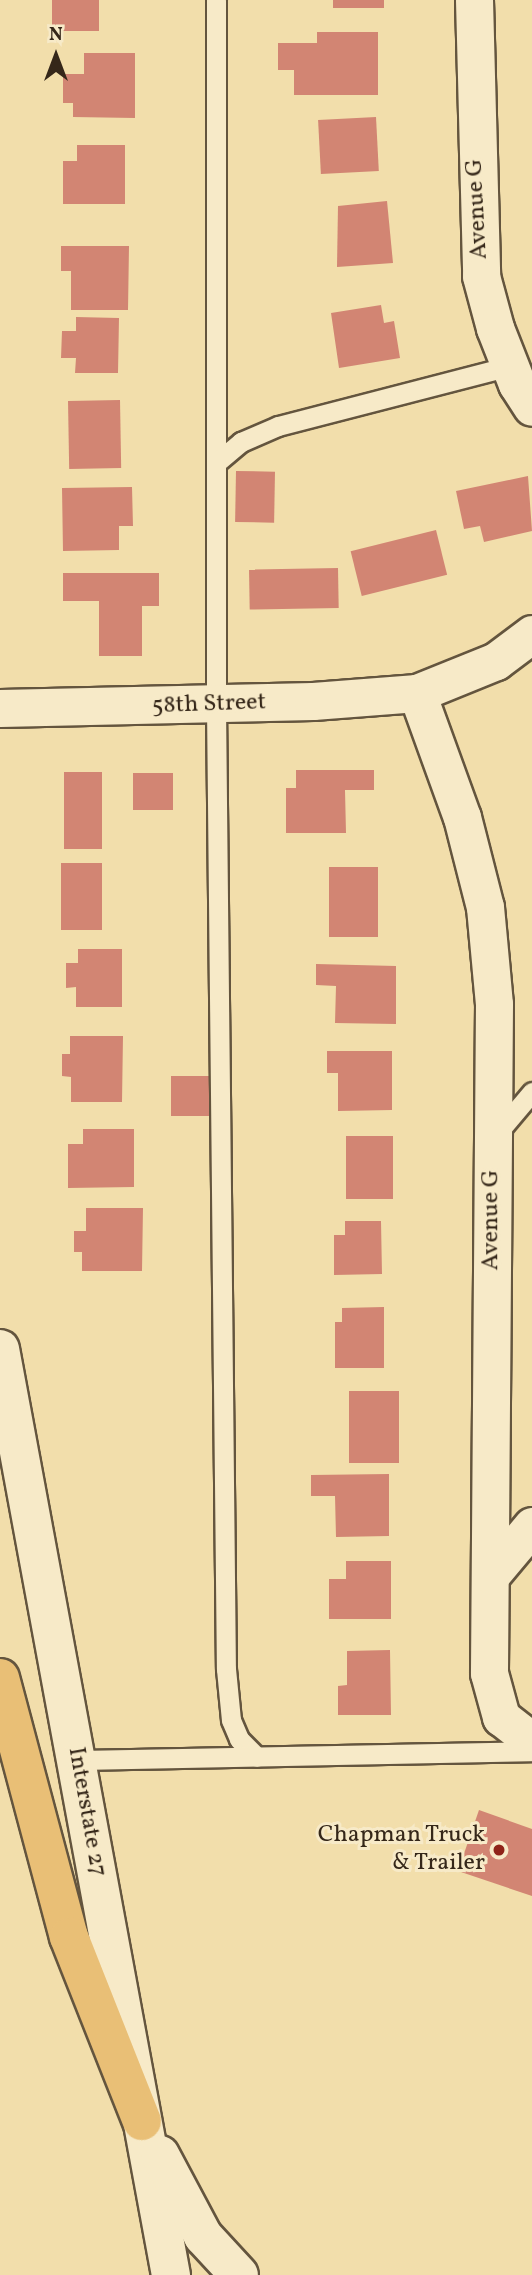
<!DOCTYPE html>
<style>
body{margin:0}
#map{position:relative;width:532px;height:2275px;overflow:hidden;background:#f2deab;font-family:Vollkorn,serif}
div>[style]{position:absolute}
.building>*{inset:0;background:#d28573;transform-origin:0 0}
.roads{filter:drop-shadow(2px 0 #64553e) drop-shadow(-2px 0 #64553e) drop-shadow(0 2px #64553e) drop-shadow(0 -2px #64553e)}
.lane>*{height:19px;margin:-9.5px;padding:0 9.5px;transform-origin:9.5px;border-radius:9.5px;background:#f7eac8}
.street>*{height:37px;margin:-18.5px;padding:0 18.5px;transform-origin:18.5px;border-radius:18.5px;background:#f7eac8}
.secondary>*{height:38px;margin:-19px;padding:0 19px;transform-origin:19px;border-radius:19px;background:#f7eac8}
.highway>*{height:38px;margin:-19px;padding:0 19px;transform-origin:19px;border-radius:19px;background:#e9bf76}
.dots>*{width:19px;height:19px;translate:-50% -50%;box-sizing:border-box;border:4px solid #f7eac8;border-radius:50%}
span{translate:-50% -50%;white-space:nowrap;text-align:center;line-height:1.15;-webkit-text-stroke:6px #f7eac8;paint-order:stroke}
.street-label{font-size:24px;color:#352719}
.poi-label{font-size:24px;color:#352719}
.right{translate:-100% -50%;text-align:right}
.north{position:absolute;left:21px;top:21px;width:70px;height:70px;-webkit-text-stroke:5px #f7eac8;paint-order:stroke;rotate:0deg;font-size:19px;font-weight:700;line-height:28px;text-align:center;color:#352719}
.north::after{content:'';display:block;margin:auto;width:24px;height:32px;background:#352719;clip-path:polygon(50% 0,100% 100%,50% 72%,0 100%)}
</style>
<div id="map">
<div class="building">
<div style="left:52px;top:0;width:47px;height:31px"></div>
<div style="left:333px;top:0;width:51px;height:8px"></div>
<div style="clip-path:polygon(317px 32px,378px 32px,378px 95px,294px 95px,294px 70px,278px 70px,278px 43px,317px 43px)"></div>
<div style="clip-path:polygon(84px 53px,135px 53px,135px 118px,73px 117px,73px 103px,63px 103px,63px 74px,84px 74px)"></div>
<div style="left:376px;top:117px;width:54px;height:58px;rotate:87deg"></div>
<div style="clip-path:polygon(77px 145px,125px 145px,125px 204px,63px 204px,63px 161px,77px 161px)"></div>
<div style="clip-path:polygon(387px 201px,393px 263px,337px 267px,338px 206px)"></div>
<div style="clip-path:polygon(61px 246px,129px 246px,128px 310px,71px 310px,71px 271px,61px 271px)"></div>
<div style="clip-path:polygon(381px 305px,384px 323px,394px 321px,400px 358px,339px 368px,331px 313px)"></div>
<div style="clip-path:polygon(76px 317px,119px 318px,118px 373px,75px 373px,76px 358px,61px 358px,62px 331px,76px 331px)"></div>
<div style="left:120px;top:400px;width:68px;height:52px;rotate:89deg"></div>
<div style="left:236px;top:471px;width:39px;height:51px;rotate:1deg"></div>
<div style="clip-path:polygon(528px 476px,532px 531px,484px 542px,480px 526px,464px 529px,456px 491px)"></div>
<div style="clip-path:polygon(132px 487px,133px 526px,119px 526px,119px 550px,63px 551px,62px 488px)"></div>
<div style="left:436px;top:530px;width:46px;height:88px;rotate:76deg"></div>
<div style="left:338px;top:568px;width:40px;height:89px;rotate:89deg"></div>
<div style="clip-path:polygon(63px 573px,159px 573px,159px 606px,142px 606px,142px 656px,99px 656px,99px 601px,63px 601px)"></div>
<div style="clip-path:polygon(296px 770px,374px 770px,374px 790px,345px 790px,346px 833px,286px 833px,286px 788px,296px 788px)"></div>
<div style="left:64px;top:772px;width:38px;height:77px"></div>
<div style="left:133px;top:773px;width:40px;height:37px"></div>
<div style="left:61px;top:863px;width:41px;height:67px"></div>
<div style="left:329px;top:867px;width:49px;height:70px"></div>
<div style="clip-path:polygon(78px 949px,122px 949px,122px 1007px,76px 1007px,76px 987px,66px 988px,66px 963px,78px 963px)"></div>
<div style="clip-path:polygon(316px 964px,396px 966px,396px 1024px,335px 1023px,336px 986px,316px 985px)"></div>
<div style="clip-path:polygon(70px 1036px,123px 1036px,122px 1102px,71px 1102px,71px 1077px,62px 1076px,62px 1054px,70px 1054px)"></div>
<div style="clip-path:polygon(327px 1051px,392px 1051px,392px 1110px,338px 1111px,338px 1073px,327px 1073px)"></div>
<div style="left:171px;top:1076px;width:40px;height:40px"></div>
<div style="clip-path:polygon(83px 1129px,134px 1129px,134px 1187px,68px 1188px,68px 1144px,83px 1144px)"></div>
<div style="left:346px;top:1136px;width:47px;height:63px"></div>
<div style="clip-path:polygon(86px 1208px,143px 1208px,142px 1271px,82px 1271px,82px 1252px,74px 1252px,74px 1231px,86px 1231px)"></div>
<div style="clip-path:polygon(345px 1221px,381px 1221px,382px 1274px,334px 1275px,334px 1235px,345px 1235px)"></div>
<div style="clip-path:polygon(384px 1307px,384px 1368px,335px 1368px,335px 1322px,342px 1322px,342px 1308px)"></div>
<div style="left:349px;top:1391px;width:50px;height:72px"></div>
<div style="clip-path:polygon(389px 1474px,389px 1536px,336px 1537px,335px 1496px,311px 1496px,311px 1475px)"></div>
<div style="clip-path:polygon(346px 1561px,391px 1561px,391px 1619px,329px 1619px,329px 1579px,346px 1579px)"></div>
<div style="clip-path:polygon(390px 1650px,391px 1715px,338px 1715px,338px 1686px,347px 1685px,347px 1651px)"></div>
<div style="clip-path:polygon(479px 1810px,532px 1829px,532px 1896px,458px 1871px)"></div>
</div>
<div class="roads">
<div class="lane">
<div style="left:216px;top:0;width:705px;rotate:90deg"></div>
<div style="left:216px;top:705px;width:964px;rotate:89.41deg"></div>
<div style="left:226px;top:1669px;width:51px;rotate:84.4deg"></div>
<div style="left:231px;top:1720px;width:21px;rotate:67deg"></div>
<div style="left:239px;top:1739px;width:25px;rotate:45deg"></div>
<div style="left:216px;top:463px;width:33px;rotate:-40deg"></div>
<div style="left:241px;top:442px;width:40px;rotate:-23.4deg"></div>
<div style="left:278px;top:426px;width:240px;rotate:-14.5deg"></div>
<div style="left:494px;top:1137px;width:59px;rotate:-49.8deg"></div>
<div style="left:76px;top:1760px;width:456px;rotate:-1.1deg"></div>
</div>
<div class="street">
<div style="left:474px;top:0;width:276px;rotate:88.5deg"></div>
<div style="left:481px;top:276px;width:54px;rotate:74.9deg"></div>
<div style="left:495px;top:328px;width:60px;rotate:68.6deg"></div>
<div style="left:517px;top:384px;width:27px;rotate:57deg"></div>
<div style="left:417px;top:693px;width:132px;rotate:70.1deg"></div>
<div style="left:462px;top:817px;width:93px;rotate:75.7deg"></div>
<div style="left:485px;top:907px;width:97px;rotate:84.7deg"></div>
<div style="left:494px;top:1004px;width:669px;rotate:90.43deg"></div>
<div style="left:489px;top:1673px;width:46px;rotate:74.7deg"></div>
<div style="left:501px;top:1717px;width:39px;rotate:38deg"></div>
<div style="left:0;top:708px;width:313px;rotate:-1.3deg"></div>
<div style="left:313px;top:701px;width:104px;rotate:-4.4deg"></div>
<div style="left:417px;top:693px;width:85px;rotate:-22.1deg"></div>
<div style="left:496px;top:661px;width:45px;rotate:-36.9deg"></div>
<div style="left:491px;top:1575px;width:64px;rotate:-50.1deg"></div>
</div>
<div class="secondary">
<div style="left:0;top:1349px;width:942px;rotate:79.54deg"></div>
<div style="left:160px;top:2155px;width:92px;rotate:62deg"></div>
<div style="left:203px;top:2236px;width:53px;rotate:47.3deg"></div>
</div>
<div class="highway">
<div style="left:0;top:1678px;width:268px;rotate:75.1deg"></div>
<div style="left:69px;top:1937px;width:198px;rotate:68.4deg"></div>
</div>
</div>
<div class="dots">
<div style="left:499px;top:1850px;background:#8f2418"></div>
</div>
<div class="street-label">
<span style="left:478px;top:209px;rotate:-93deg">Avenue G</span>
<span style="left:209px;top:705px;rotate:-2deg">58th Street</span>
<span style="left:492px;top:1220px;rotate:-90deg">Avenue G</span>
<span style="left:86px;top:1812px;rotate:80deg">Interstate 27</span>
</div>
<div class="poi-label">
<span class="right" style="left:485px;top:1850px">Chapman Truck<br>&amp; Trailer</span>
</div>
<div class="north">N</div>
</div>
